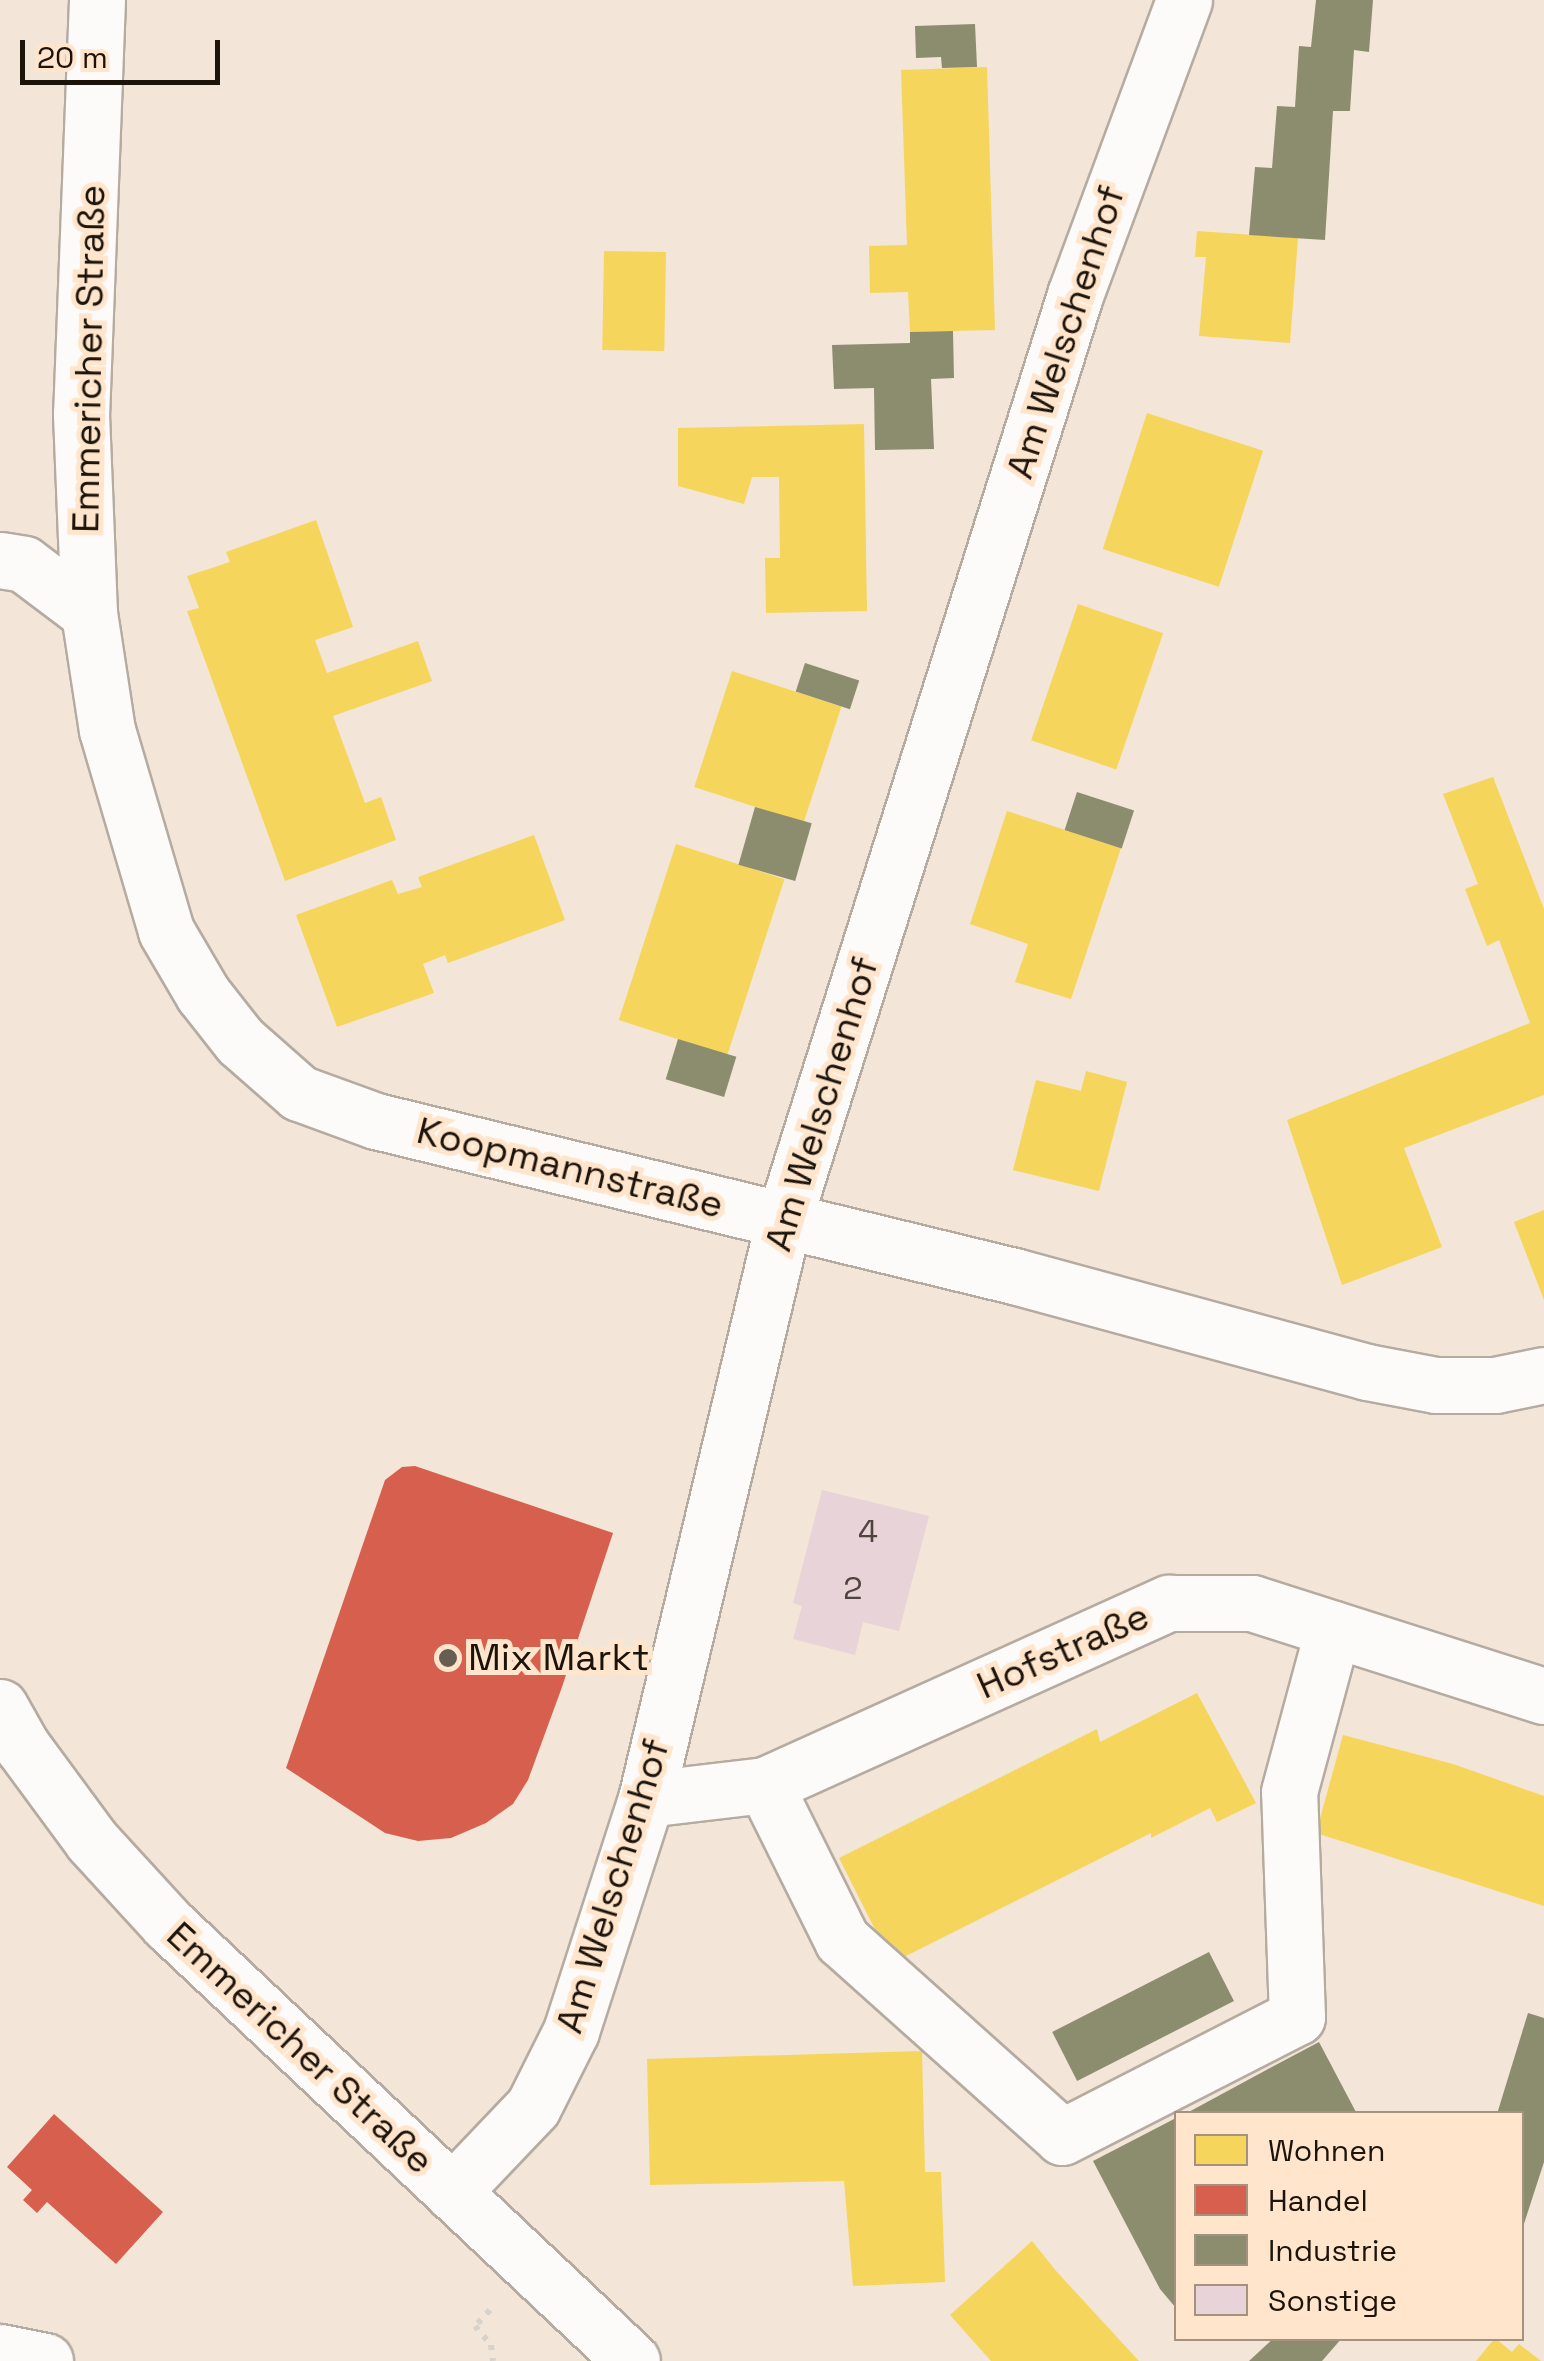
<!DOCTYPE html>
<meta charset="utf-8">
<style>
body{margin:0}
#map{position:relative;width:1544px;height:2361px;overflow:hidden;background:#f3e5d7;font-family:"Space Grotesk",sans-serif}
div>[style]{position:absolute}
.homes>*{inset:0;background:#f6d55c;transform-origin:0 0}
.shops>*{inset:0;background:#d6604d}
.industry>*{inset:0;background:#8c8c6e;transform-origin:0 0}
.building>*{inset:0;background:#e7d3d8}
.path>*{height:6px;margin-top:-3px;transform-origin:0;background:repeating-linear-gradient(90deg,#d6d2ce 0 5px,transparent 0 13px)}
.roads{filter:drop-shadow(2px 0 #b5aba1) drop-shadow(-2px 0 #b5aba1) drop-shadow(0 2px #b5aba1) drop-shadow(0 -2px #b5aba1)}
.minor>*{height:55px;margin:-27.5px;padding:0 27.5px;transform-origin:27.5px;border-radius:27.5px;background:#fdfbf9}
.major>*{height:55px;margin:-27.5px;padding:0 27.5px;transform-origin:27.5px;border-radius:27.5px;background:#fdfbf9}
.dots>*{width:28px;height:28px;translate:-50% -50%;box-sizing:border-box;border:5px solid #fee5cc;border-radius:50%}
span{translate:-50% -50%;white-space:nowrap;text-align:center;line-height:1.15;-webkit-text-stroke:10px #fee5cc;paint-order:stroke}
.number-label{font-size:32px;color:#4f443e}
.number-label span{-webkit-text-stroke-width:0}
.street-label{font-size:38px;color:#1c140b}
.poi-label{font-size:38px;color:#1c140b}
.left{translate:0 -50%;text-align:left}
.legend{position:absolute;left:1174px;top:2111px;width:350px;height:230px;box-sizing:border-box;background:#fee5cc;border:2px solid #a4917f;margin:0;padding:12px 18px;list-style:none;font-size:30px;color:#1c140b}
.legend li{display:flex;align-items:center;gap:20px;height:50px}
.legend b{width:50px;border:2px solid #a4917f}
.scale{position:absolute;left:20px;top:40px;width:200px;height:45px;box-sizing:border-box;border:5px solid #1c140b;border-top:0;padding-left:12px;font-size:30px;line-height:35px;white-space:nowrap;color:#1c140b;-webkit-text-stroke:8px #fee5cc;paint-order:stroke}
</style>
<div id="map">
<div class="homes">
<div style="clip-path:polygon(987px 67px,995px 330px,910px 332px,908px 292px,870px 293px,869px 246px,907px 245px,901px 70px)"></div>
<div style="clip-path:polygon(1197px 231px,1298px 238px,1290px 343px,1199px 336px,1206px 257px,1195px 257px)"></div>
<div style="left:666px;top:252px;width:99px;height:62px;rotate:91deg"></div>
<div style="left:1147px;top:413px;width:122px;height:143px;rotate:18deg"></div>
<div style="clip-path:polygon(864px 424px,867px 611px,766px 613px,765px 558px,780px 558px,779px 477px,752px 477px,744px 504px,678px 486px,678px 428px)"></div>
<div style="clip-path:polygon(316px 520px,353px 627px,315px 640px,327px 673px,418px 641px,432px 681px,333px 716px,365px 803px,381px 797px,396px 840px,285px 881px,187px 611px,199px 608px,187px 576px,230px 562px,226px 552px)"></div>
<div style="left:1078px;top:604px;width:90px;height:144px;rotate:19deg"></div>
<div style="left:732px;top:671px;width:115px;height:122px;rotate:18deg"></div>
<div style="clip-path:polygon(1493px 777px,1544px 909px,1544px 1095px,1404px 1148px,1442px 1247px,1342px 1285px,1287px 1120px,1530px 1023px,1499px 940px,1487px 946px,1465px 889px,1478px 884px,1443px 794px)"></div>
<div style="clip-path:polygon(1007px 811px,1121px 848px,1071px 999px,1015px 982px,1028px 944px,970px 924px)"></div>
<div style="clip-path:polygon(534px 835px,565px 920px,448px 963px,445px 955px,423px 964px,434px 993px,337px 1027px,296px 915px,392px 880px,398px 894px,422px 887px,418px 877px)"></div>
<div style="left:676px;top:844px;width:114px;height:185px;rotate:18deg"></div>
<div style="clip-path:polygon(1086px 1071px,1127px 1082px,1099px 1191px,1013px 1170px,1036px 1080px,1081px 1091px)"></div>
<div style="clip-path:polygon(1544px 1210px,1544px 1300px,1514px 1222px)"></div>
<div style="clip-path:polygon(1197px 1693px,1256px 1803px,1217px 1822px,1210px 1808px,1151px 1838px,1151px 1833px,892px 1963px,839px 1858px,1097px 1729px,1100px 1742px)"></div>
<div style="clip-path:polygon(1343px 1735px,1453px 1764px,1544px 1796px,1544px 1906px,1316px 1833px)"></div>
<div style="clip-path:polygon(922px 2051px,925px 2172px,941px 2172px,945px 2282px,853px 2286px,844px 2181px,650px 2185px,647px 2059px)"></div>
<div style="clip-path:polygon(1032px 2241px,1057px 2272px,1139px 2361px,991px 2361px,950px 2315px)"></div>
<div style="clip-path:polygon(1495px 2338px,1512px 2352px,1519px 2344px,1541px 2361px,1476px 2361px)"></div>
</div>
<div class="shops">
<div style="clip-path:polygon(415px 1466px,613px 1533px,562px 1687px,528px 1780px,513px 1804px,486px 1823px,451px 1838px,418px 1841px,385px 1833px,286px 1768px,385px 1480px,402px 1467px)"></div>
<div style="clip-path:polygon(54px 2114px,163px 2212px,116px 2264px,47px 2202px,37px 2213px,23px 2200px,32px 2190px,7px 2167px)"></div>
</div>
<div class="industry">
<div style="clip-path:polygon(1316px 0,1373px 0,1369px 52px,1354px 50px,1350px 111px,1333px 111px,1325px 240px,1249px 235px,1255px 167px,1272px 168px,1277px 106px,1295px 107px,1299px 46px,1311px 47px)"></div>
<div style="clip-path:polygon(975px 24px,977px 67px,942px 68px,941px 57px,916px 58px,915px 26px)"></div>
<div style="clip-path:polygon(953px 331px,954px 378px,931px 379px,934px 449px,875px 450px,874px 388px,834px 389px,832px 345px,910px 343px,910px 332px)"></div>
<div style="left:805px;top:663px;width:57px;height:30px;rotate:18deg"></div>
<div style="left:1077px;top:792px;width:60px;height:40px;rotate:18deg"></div>
<div style="left:755px;top:807px;width:59px;height:60px;rotate:16deg"></div>
<div style="left:678px;top:1039px;width:61px;height:42px;rotate:17deg"></div>
<div style="left:1209px;top:1952px;width:55px;height:176px;rotate:63deg"></div>
<div style="clip-path:polygon(1528px 2013px,1544px 2018px,1544px 2162px,1522px 2230px,1522px 2114px,1497px 2114px)"></div>
<div style="clip-path:polygon(1319px 2042px,1357px 2114px,1185px 2114px,1270px 2068px)"></div>
<div style="clip-path:polygon(1176px 2118px,1176px 2308px,1160px 2289px,1093px 2161px)"></div>
<div style="clip-path:polygon(1274px 2338px,1342px 2338px,1322px 2361px,1249px 2361px)"></div>
</div>
<div class="building">
<div style="clip-path:polygon(822px 1490px,929px 1516px,899px 1631px,863px 1622px,855px 1655px,793px 1639px,802px 1606px,793px 1603px)"></div>
</div>
<div class="path">
<div style="left:490px;top:2310px;width:22px;rotate:133deg"></div>
<div style="left:475px;top:2326px;width:25px;rotate:50deg"></div>
<div style="left:491px;top:2345px;width:16px;rotate:83deg"></div>
</div>
<div class="roads">
<div class="minor">
<div style="left:97px;top:0;width:414px;rotate:92.2deg"></div>
<div style="left:81px;top:414px;width:199px;rotate:87.7deg"></div>
<div style="left:89px;top:613px;width:118px;rotate:81.3deg"></div>
<div style="left:107px;top:730px;width:209px;rotate:73.6deg"></div>
<div style="left:166px;top:931px;width:73px;rotate:59.6deg"></div>
<div style="left:203px;top:994px;width:60px;rotate:51.8deg"></div>
<div style="left:240px;top:1041px;width:79px;rotate:41.4deg"></div>
<div style="left:299px;top:1093px;width:82px;rotate:20deg"></div>
<div style="left:376px;top:1121px;width:657px;rotate:13.66deg"></div>
<div style="left:1014px;top:1276px;width:366px;rotate:15.2deg"></div>
<div style="left:1367px;top:1372px;width:70px;rotate:10.7deg"></div>
<div style="left:1436px;top:1385px;width:59px"></div>
<div style="left:1495px;top:1385px;width:50px;rotate:-11.5deg"></div>
<div style="left:0;top:560px;width:24px;rotate:9deg"></div>
<div style="left:24px;top:564px;width:81px;rotate:37deg"></div>
<div style="left:765px;top:1785px;width:173px;rotate:63.6deg"></div>
<div style="left:842px;top:1940px;width:295px;rotate:41.8deg"></div>
<div style="left:1062px;top:2137px;width:264px;rotate:-27.1deg"></div>
<div style="left:1297px;top:2017px;width:225px;rotate:-92deg"></div>
<div style="left:1289px;top:1792px;width:169px;rotate:-74.9deg"></div>
<div style="left:646px;top:1799px;width:120px;rotate:-6.7deg"></div>
<div style="left:765px;top:1785px;width:443px;rotate:-24.3deg"></div>
<div style="left:1169px;top:1603px;width:83px"></div>
<div style="left:1252px;top:1603px;width:306px;rotate:17.7deg"></div>
<div style="left:452px;top:2192px;width:117px;rotate:-46.4deg"></div>
<div style="left:533px;top:2107px;width:85px;rotate:-63.4deg"></div>
<div style="left:571px;top:2031px;width:244px;rotate:-72.1deg"></div>
<div style="left:646px;top:1799px;width:596px;rotate:-76.62deg"></div>
<div style="left:784px;top:1219px;width:969px;rotate:-72.52deg"></div>
<div style="left:1075px;top:295px;width:314px;rotate:-69.7deg"></div>
</div>
<div class="major">
<div style="left:0;top:1707px;width:45px;rotate:60.6deg"></div>
<div style="left:22px;top:1746px;width:118px;rotate:53.6deg"></div>
<div style="left:92px;top:1841px;width:113px;rotate:47.5deg"></div>
<div style="left:168px;top:1924px;width:637px;rotate:43.28deg"></div>
<div style="left:0;top:2352px;width:46px;rotate:11.3deg"></div>
</div>
</div>
<div class="dots">
<div style="left:448px;top:1658px;background:#675d52"></div>
</div>
<div class="number-label">
<span style="left:868px;top:1531px">4</span>
<span style="left:853px;top:1588px">2</span>
</div>
<div class="street-label">
<span style="left:1066px;top:332px;rotate:-72deg">Am Welschenhof</span>
<span style="left:89px;top:359px;rotate:-89deg">Emmericher Straße</span>
<span style="left:822px;top:1104px;rotate:-73deg">Am Welschenhof</span>
<span style="left:570px;top:1168px;rotate:14deg">Koopmannstraße</span>
<span style="left:1063px;top:1651px;rotate:-24deg">Hofstraße</span>
<span style="left:613px;top:1886px;rotate:-73deg">Am Welschenhof</span>
<span style="left:300px;top:2048px;rotate:43deg">Emmericher Straße</span>
</div>
<div class="poi-label">
<span class="left" style="left:468px;top:1658px">Mix Markt</span>
</div>
<ul class="legend">
<li><b style="height:28px;background:#f6d55c"></b>Wohnen</li>
<li><b style="height:28px;background:#d6604d"></b>Handel</li>
<li><b style="height:28px;background:#8c8c6e"></b>Industrie</li>
<li><b style="height:28px;background:#e7d3d8"></b>Sonstige</li>
</ul>
<div class="scale">20 m</div>
</div>
